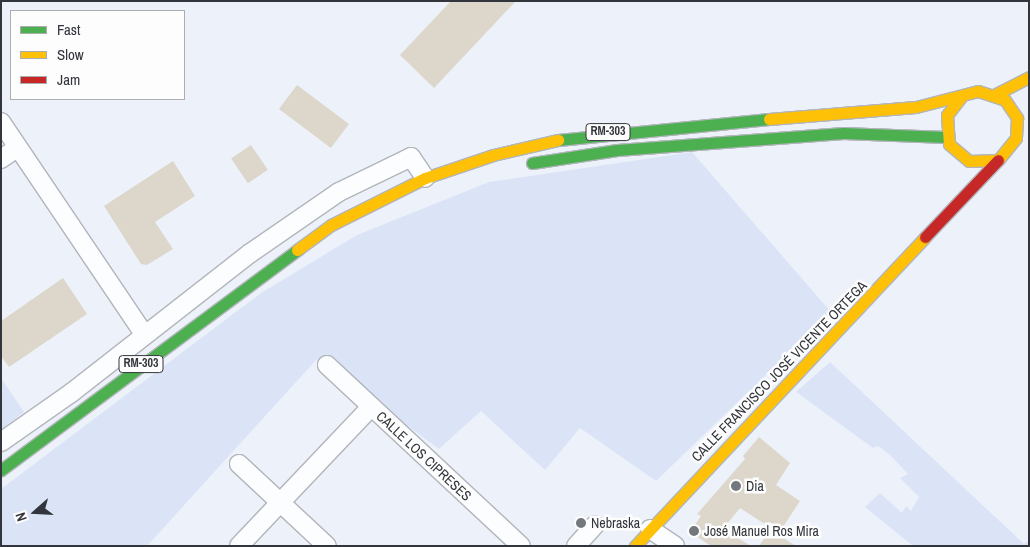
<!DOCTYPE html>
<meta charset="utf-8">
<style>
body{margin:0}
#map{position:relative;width:1030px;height:547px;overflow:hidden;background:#edf1fa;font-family:"Archivo Narrow",sans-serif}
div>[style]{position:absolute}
.green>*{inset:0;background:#dbe4f7}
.building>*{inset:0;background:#dcd7ca;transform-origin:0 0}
.roads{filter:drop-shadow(1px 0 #b2b5bb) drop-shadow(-1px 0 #b2b5bb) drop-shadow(0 1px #b2b5bb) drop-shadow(0 -1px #b2b5bb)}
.street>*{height:18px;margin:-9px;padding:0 9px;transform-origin:9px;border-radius:9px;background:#fcfdfe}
.fast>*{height:11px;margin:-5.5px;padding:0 5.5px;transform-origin:5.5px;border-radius:5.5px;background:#4caf50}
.slow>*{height:11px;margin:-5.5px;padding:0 5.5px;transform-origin:5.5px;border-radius:5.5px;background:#ffc107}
.jam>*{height:11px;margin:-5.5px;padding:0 5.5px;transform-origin:5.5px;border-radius:5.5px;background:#c62828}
.dots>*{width:14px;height:14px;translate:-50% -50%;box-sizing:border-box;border:2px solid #fdfdfd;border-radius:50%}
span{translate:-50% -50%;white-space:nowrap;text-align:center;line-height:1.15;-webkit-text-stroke:5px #fdfdfd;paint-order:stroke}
.shield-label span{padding:1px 4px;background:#fdfdfd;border:1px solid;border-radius:4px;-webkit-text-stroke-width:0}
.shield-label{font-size:12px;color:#32353b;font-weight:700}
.street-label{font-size:14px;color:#32353b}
.poi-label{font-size:14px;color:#32353b}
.left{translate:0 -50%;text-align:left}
.frame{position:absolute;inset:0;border:2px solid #32353b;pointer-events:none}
.legend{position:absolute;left:10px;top:10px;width:175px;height:90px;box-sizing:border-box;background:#fdfdfd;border:1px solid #acadaf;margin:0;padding:6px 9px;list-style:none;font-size:15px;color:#32353b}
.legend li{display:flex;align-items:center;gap:10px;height:25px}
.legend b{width:25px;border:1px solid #acadaf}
.north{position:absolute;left:10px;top:487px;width:50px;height:50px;-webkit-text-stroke:4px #fdfdfd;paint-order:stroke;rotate:251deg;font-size:14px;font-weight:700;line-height:20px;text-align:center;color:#32353b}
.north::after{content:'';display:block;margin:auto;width:18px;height:22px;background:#32353b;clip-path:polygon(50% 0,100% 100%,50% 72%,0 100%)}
</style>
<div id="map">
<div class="green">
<div style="clip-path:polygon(692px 152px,831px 312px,656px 481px,580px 428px,545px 470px,481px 411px,439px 449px,317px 359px,147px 546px,1px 546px,1px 489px,261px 293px,357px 235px,489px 182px)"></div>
<div style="clip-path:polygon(830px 362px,1024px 544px,1029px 540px,1029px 546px,913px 546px,865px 507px,880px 493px,902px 513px,906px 506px,911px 511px,919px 497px,900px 478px,908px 474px,889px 454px,878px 446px,873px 448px,796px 392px)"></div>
<div style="clip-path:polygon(1px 378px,24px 412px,1px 430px)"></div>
</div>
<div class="building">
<div style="clip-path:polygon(451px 1px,516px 1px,434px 88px,400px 55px)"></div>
<div style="left:297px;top:85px;width:65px;height:30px;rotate:37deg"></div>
<div style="left:251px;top:145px;width:30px;height:24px;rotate:56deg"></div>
<div style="clip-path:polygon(173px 161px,195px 196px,155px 222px,173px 249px,147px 265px,141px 264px,104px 206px)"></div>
<div style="clip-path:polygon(63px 278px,87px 314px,9px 367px,1px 356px,1px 321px)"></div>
<div style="clip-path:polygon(759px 437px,790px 463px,776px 485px,800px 501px,779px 533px,740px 508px,723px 529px,751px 546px,711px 546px,690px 532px,701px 516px,697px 514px,745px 459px,743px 456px)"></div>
<div style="clip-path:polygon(770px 530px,796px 546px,759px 546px)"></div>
</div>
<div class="roads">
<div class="street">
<div style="left:1px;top:122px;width:256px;rotate:56deg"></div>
<div style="left:1px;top:159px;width:19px;rotate:-35deg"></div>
<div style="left:327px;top:365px;width:265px;rotate:43deg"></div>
<div style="left:1px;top:442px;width:85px;rotate:-35deg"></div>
<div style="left:71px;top:393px;width:226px;rotate:-38deg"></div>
<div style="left:249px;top:254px;width:109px;rotate:-34.6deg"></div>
<div style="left:339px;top:192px;width:80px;rotate:-25.9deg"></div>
<div style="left:411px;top:157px;width:25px;rotate:56deg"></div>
<div style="left:239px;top:464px;width:120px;rotate:43deg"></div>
<div style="left:650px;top:529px;width:30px;rotate:34deg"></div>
<div style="left:239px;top:546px;width:192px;rotate:-46.5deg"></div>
<div style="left:576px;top:546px;width:28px;rotate:-48deg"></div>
</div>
<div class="fast">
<div style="left:558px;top:140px;width:212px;rotate:-5.7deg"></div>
<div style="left:532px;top:163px;width:86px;rotate:-8.7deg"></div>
<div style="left:617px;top:150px;width:227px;rotate:-4.3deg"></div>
<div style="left:843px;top:133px;width:103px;rotate:2.2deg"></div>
<div style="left:1px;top:470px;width:369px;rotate:-36.6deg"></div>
</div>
<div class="slow">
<div style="left:996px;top:94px;width:37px;rotate:-27deg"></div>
<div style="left:769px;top:119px;width:147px;rotate:-4.7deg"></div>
<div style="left:916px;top:107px;width:64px;rotate:-14.5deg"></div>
<div style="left:978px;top:91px;width:28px;rotate:18deg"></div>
<div style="left:1005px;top:100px;width:22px;rotate:56deg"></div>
<div style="left:1017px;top:118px;width:20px;rotate:93deg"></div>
<div style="left:1016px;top:138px;width:28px;rotate:129deg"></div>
<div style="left:998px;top:160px;width:29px;rotate:178deg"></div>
<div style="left:969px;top:161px;width:26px;rotate:-140deg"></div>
<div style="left:949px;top:144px;width:29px;rotate:-94deg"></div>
<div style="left:947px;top:115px;width:23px;rotate:-52deg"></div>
<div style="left:297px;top:250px;width:42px;rotate:-36.3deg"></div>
<div style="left:331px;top:225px;width:105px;rotate:-26.6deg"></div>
<div style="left:425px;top:178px;width:72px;rotate:-18.7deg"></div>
<div style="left:493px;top:155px;width:67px;rotate:-13deg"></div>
<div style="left:635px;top:546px;width:424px;rotate:-46.8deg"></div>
</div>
<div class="jam">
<div style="left:925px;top:237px;width:106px;rotate:-46.5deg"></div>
</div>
</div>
<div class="dots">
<div style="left:736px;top:486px;background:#73777e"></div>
<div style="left:581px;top:523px;background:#73777e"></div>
<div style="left:694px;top:531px;background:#73777e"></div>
</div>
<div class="shield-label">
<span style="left:608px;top:132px">RM-303</span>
<span style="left:141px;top:364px">RM-303</span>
</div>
<div class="street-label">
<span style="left:779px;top:371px;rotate:-46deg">CALLE FRANCISCO JOSÉ VICENTE ORTEGA</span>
<span style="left:424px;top:456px;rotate:43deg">CALLE LOS CIPRESES</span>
</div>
<div class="poi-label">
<span class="left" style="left:746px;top:486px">Dia</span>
<span class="left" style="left:591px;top:523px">Nebraska</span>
<span class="left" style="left:704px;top:531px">José Manuel Ros Mira</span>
</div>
<div class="frame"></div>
<ul class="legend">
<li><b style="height:6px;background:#4caf50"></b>Fast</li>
<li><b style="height:6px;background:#ffc107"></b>Slow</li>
<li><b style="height:6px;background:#c62828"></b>Jam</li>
</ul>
<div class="north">N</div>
</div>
